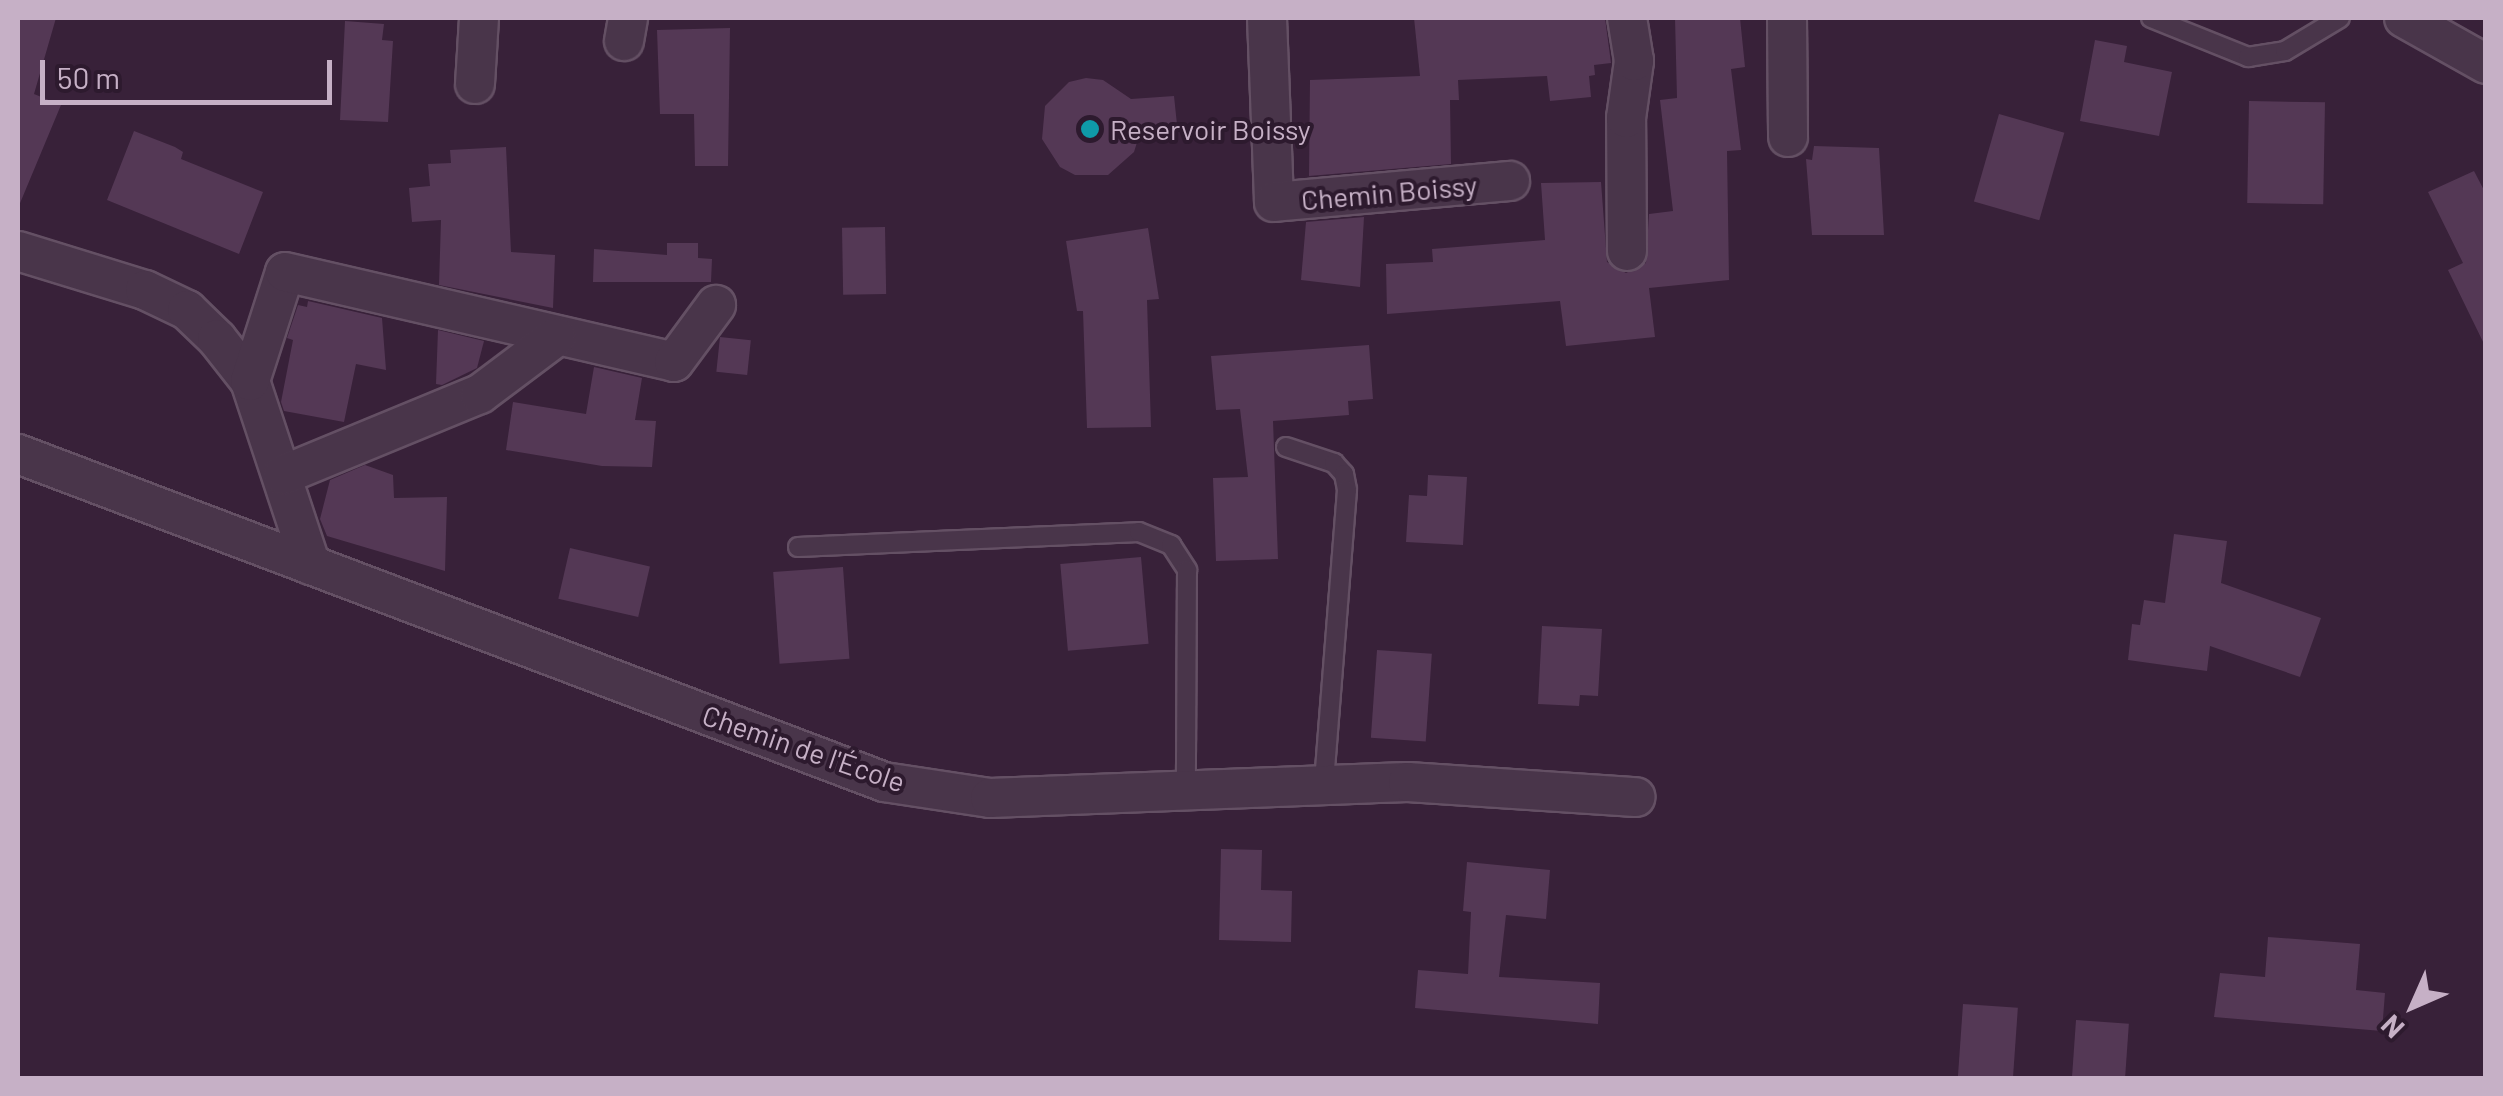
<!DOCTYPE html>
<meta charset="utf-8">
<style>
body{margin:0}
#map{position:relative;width:2503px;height:1096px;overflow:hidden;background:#382139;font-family:Barlow,sans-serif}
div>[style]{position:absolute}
.building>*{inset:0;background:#543855;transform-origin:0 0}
.roads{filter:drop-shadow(2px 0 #645064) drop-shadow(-2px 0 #645064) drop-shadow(0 2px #645064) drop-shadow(0 -2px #645064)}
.lane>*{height:18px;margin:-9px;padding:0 9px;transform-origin:9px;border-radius:9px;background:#49354a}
.street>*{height:38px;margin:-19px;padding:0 19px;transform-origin:19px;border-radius:19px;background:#49354a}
.dots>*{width:28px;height:28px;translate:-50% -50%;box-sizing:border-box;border:5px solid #2d1a2e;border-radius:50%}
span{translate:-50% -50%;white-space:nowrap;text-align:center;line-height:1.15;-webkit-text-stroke:8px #2d1a2e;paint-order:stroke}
.poi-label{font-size:28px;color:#c6b0c6}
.left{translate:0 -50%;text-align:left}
.street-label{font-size:28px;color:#c6b0c6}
.frame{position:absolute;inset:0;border:20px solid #c6b0c6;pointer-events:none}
.north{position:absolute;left:2363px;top:956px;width:100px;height:100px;-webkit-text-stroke:8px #2d1a2e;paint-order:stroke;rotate:225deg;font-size:28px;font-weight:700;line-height:40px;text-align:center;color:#c6b0c6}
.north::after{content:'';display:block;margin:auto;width:35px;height:45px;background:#c6b0c6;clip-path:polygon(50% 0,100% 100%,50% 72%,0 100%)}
.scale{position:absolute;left:40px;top:60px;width:292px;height:45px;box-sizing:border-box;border:5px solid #c6b0c6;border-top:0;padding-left:12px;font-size:30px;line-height:35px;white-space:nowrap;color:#c6b0c6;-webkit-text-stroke:8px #2d1a2e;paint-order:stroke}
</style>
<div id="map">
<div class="building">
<div style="clip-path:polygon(18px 18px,56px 18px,34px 94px,61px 105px,18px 208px)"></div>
<div style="clip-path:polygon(1414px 18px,1605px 18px,1611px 63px,1594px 65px,1595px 75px,1589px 76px,1591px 97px,1550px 101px,1547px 76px,1458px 80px,1459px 100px,1450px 100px,1451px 164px,1309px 176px,1310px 80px,1420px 76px)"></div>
<div style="clip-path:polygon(1675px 18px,1740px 18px,1745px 67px,1731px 69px,1741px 150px,1727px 151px,1729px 280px,1649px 288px,1655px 337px,1566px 346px,1560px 301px,1387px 314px,1386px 264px,1433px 262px,1432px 249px,1545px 240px,1541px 183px,1601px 182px,1607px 262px,1626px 273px,1646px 263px,1649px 214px,1673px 211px,1660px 100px,1677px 98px)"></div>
<div style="clip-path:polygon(345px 21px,384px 24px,382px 40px,393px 41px,388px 122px,340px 120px)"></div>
<div style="clip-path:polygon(730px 28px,728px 166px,695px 166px,694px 114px,660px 114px,657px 30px)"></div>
<div style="clip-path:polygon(2095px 40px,2127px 46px,2124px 62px,2172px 72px,2159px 136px,2080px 121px)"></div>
<div style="clip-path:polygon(1086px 78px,1103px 80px,1131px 99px,1174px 96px,1178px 134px,1139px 136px,1134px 152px,1108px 175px,1075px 175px,1060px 167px,1042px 139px,1045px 106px,1069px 82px)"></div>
<div style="left:2249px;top:101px;width:76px;height:102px;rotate:1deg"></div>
<div style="left:1999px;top:114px;width:68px;height:91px;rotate:16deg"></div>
<div style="clip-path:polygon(134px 131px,175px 147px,183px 152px,181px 159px,263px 192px,239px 254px,107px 200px)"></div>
<div style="clip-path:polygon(1814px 146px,1879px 148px,1884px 235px,1812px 235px,1806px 159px,1812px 160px)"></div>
<div style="clip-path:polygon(506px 147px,511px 252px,555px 255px,553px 308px,439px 285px,441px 220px,412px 222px,409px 188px,430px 186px,428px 164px,451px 163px,450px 150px)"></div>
<div style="clip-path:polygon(2474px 171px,2486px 194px,2486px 348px,2448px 270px,2463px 263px,2428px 192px)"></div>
<div style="clip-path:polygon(1364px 217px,1360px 287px,1301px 280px,1306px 222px)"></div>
<div style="left:885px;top:227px;width:67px;height:43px;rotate:89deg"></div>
<div style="clip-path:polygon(1148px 228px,1159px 299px,1147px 300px,1151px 427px,1087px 428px,1083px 311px,1077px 311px,1066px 241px)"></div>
<div style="clip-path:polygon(667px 243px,698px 243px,698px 258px,712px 259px,711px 282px,593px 282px,594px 249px,667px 255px)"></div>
<div style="clip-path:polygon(308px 301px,382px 318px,386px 370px,356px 364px,344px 422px,284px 411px,281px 402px,293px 340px,287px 338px,298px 305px,307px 307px)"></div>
<div style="clip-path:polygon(438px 330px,484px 341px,477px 368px,442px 385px,436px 384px)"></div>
<div style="left:720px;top:337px;width:31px;height:35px;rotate:6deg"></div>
<div style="clip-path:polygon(1369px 345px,1373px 399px,1348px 401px,1349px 415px,1273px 421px,1278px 559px,1216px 561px,1213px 478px,1248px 477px,1240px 409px,1216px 410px,1211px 356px)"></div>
<div style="clip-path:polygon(594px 367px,642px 378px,635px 420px,656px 421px,652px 467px,602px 466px,506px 450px,513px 402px,586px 414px)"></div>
<div style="clip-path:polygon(365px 465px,393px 475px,394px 498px,447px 497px,445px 571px,327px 536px,320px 519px,330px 480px)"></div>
<div style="clip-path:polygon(1428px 475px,1467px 477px,1463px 545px,1406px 542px,1409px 495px,1427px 496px)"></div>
<div style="clip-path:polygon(2174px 534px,2227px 541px,2221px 583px,2321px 618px,2300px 677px,2210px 646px,2207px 671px,2128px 660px,2132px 624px,2140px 625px,2144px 600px,2165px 603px)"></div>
<div style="left:570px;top:548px;width:82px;height:52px;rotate:13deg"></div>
<div style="left:1141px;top:557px;width:87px;height:81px;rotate:85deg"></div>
<div style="left:843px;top:567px;width:92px;height:70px;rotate:86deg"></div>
<div style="clip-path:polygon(1542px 626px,1602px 629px,1598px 696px,1580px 695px,1579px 706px,1538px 704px)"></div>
<div style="left:1377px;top:650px;width:55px;height:88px;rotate:4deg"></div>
<div style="clip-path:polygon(1221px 849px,1262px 850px,1261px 890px,1292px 891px,1291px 942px,1219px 940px)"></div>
<div style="clip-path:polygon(1467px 862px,1550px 870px,1546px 919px,1506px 915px,1499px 977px,1600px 983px,1598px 1024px,1415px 1008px,1418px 970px,1468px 974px,1471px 912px,1463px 911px)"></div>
<div style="clip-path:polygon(2268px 937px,2360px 944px,2356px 990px,2385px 993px,2382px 1031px,2214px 1017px,2220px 973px,2265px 977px)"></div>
<div style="left:1963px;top:1004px;width:55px;height:74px;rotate:4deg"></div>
<div style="left:2076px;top:1020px;width:53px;height:58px;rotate:4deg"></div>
</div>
<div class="roads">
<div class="lane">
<div style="left:2151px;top:18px;width:105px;rotate:21.9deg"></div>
<div style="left:2248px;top:57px;width:37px;rotate:-9deg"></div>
<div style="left:2285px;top:51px;width:64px;rotate:-31deg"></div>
<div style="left:1286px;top:447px;width:51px;rotate:18.4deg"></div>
<div style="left:1334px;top:463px;width:15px;rotate:48deg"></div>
<div style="left:1344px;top:474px;width:16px;rotate:79deg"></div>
<div style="left:1347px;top:490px;width:296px;rotate:94.5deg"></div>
<div style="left:798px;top:547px;width:341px;rotate:-2.5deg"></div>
<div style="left:1139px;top:532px;width:35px;rotate:22deg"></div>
<div style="left:1171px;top:545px;width:30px;rotate:57deg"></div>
<div style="left:1187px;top:570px;width:221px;rotate:90.3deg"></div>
</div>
<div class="street">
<div style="left:1267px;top:18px;width:184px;rotate:87.8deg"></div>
<div style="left:1274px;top:202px;width:237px;rotate:-5.1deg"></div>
<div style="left:1787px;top:18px;width:119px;rotate:89.5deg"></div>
<div style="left:2404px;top:18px;width:94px;rotate:29.3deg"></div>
<div style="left:624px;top:41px;width:23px;rotate:-80deg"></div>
<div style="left:475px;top:84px;width:66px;rotate:-86.5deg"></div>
<div style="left:18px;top:251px;width:133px;rotate:17.1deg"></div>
<div style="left:145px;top:290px;width:47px;rotate:25.5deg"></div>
<div style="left:187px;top:310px;width:42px;rotate:44deg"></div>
<div style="left:217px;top:339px;width:53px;rotate:51.8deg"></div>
<div style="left:250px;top:381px;width:194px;rotate:71.7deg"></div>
<div style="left:1627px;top:251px;width:133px;rotate:-90.4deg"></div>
<div style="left:1626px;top:118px;width:58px;rotate:-82deg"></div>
<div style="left:1634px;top:61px;width:44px;rotate:-99.2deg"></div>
<div style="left:250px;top:381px;width:114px;rotate:-72.2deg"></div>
<div style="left:285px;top:272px;width:399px;rotate:13deg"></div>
<div style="left:674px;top:362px;width:71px;rotate:-53.6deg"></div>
<div style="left:18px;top:454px;width:926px;rotate:20.74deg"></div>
<div style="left:884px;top:782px;width:107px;rotate:8.6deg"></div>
<div style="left:990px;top:798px;width:418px;rotate:-2.2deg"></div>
<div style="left:1408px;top:782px;width:228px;rotate:3.8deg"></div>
<div style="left:283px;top:475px;width:213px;rotate:-22.4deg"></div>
<div style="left:480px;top:394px;width:95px;rotate:-36.9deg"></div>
</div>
</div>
<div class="dots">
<div style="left:1090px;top:129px;background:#0f9aa8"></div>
</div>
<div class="poi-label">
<span class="left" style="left:1110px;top:129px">Reservoir Boissy</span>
</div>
<div class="street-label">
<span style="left:1389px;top:192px;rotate:-5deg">Chemin Boissy</span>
<span style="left:804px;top:748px;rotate:19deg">Chemin de l'École</span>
</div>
<div class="frame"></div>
<div class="north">N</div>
<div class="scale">50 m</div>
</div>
